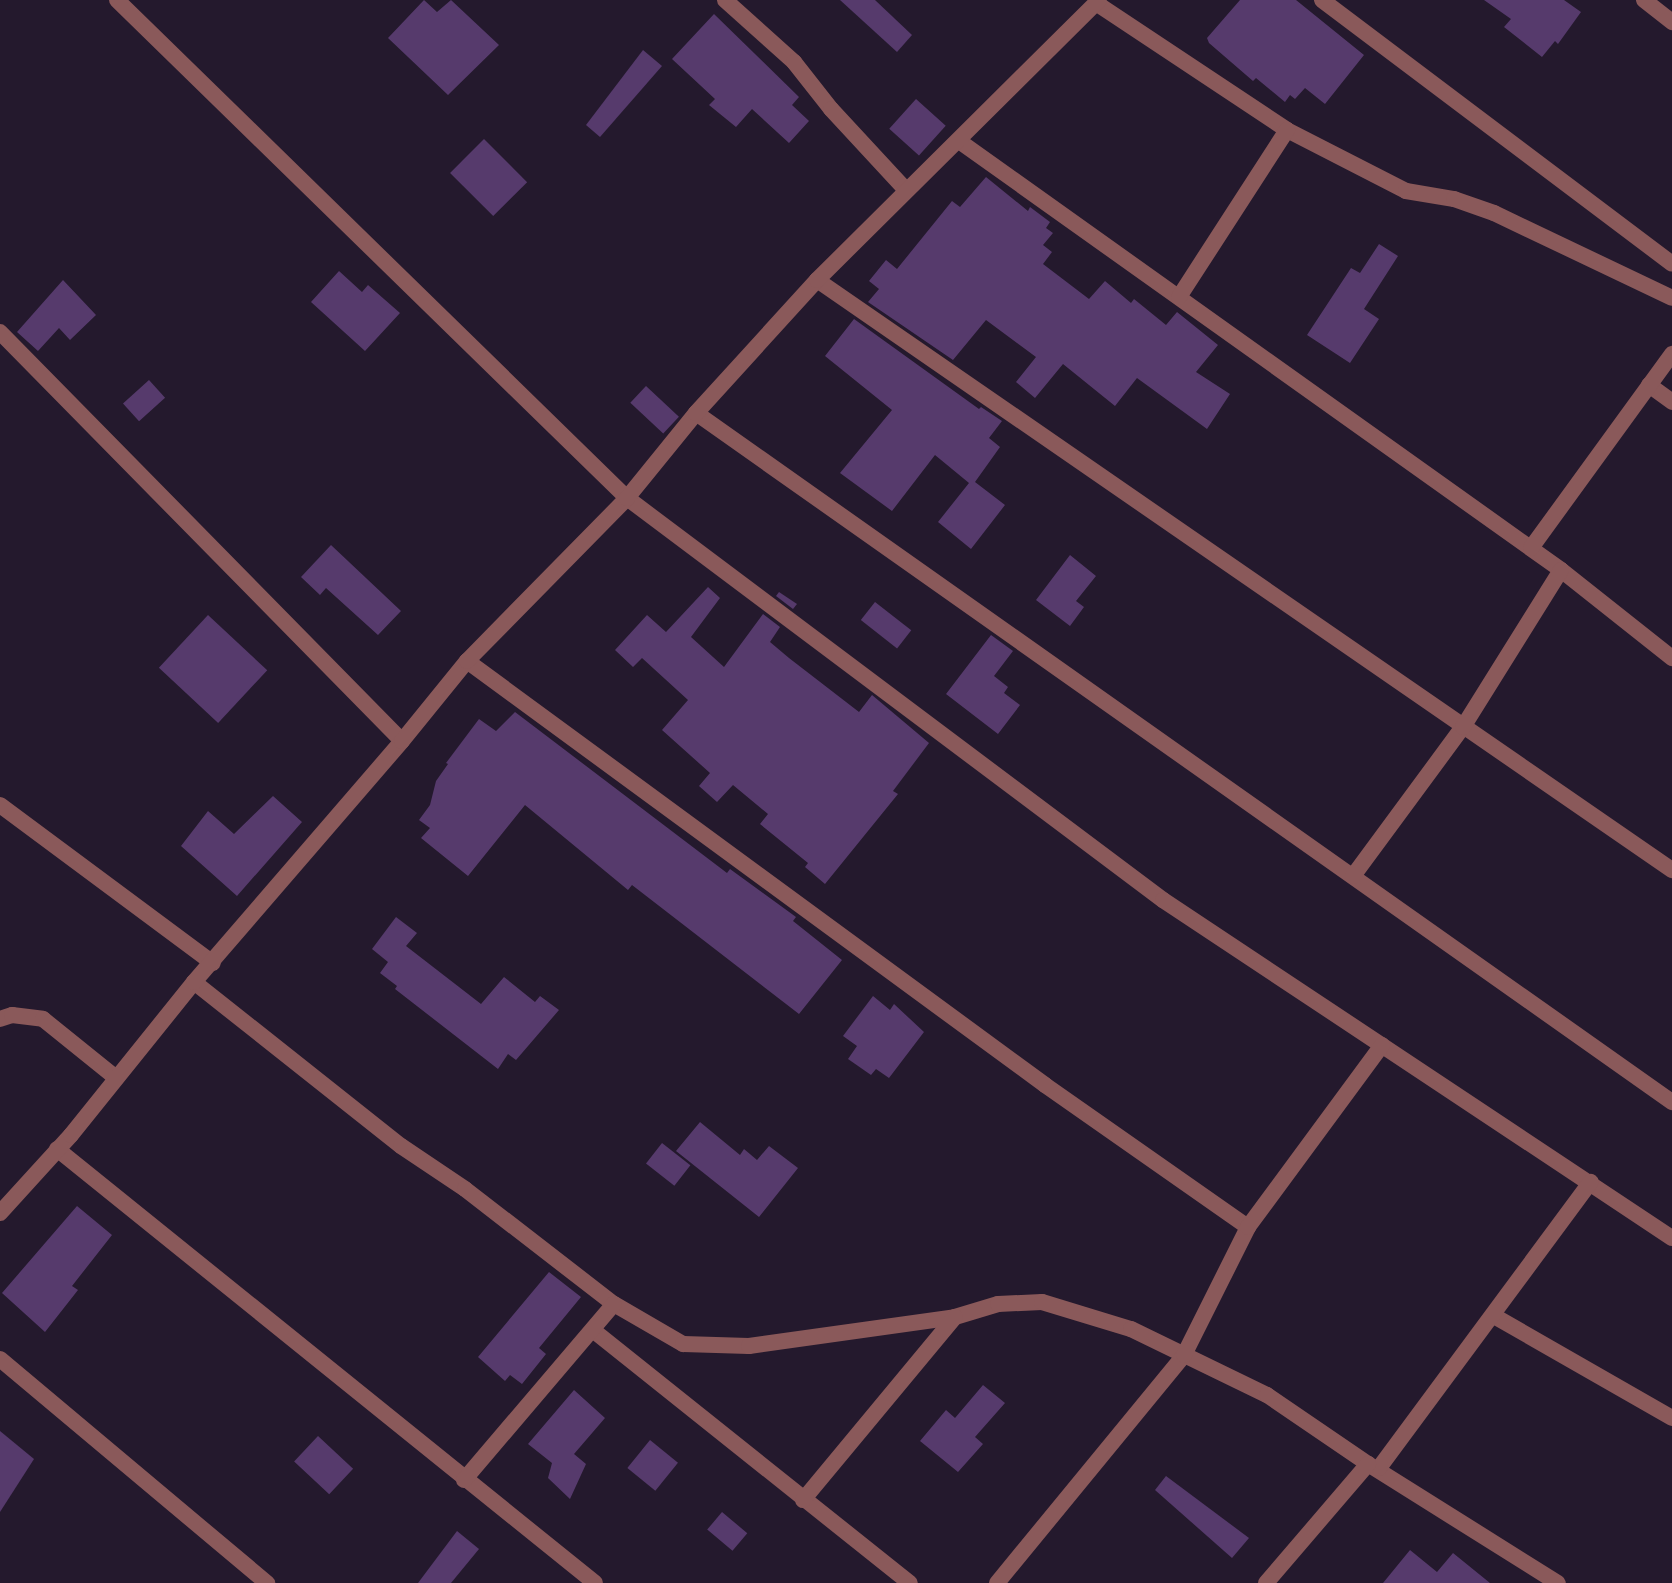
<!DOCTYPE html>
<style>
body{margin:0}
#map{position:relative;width:1672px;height:1583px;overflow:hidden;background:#24192d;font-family:Quicksand,sans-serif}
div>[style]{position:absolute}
.building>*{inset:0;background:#563a6c;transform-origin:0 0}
.street>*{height:16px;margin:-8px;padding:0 8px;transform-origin:8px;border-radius:8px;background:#8a595a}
span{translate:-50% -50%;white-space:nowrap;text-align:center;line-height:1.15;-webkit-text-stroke:6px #0b060f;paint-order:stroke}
</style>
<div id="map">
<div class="building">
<div style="clip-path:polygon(424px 0,437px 12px,451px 0,499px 45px,448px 95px,388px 38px)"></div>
<div style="clip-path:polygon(840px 0,875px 0,912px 35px,897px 52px)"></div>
<div style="clip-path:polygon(1240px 0,1296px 0,1364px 55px,1325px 104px,1305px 88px,1295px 99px,1290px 95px,1285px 102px,1256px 78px,1253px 81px,1209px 43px,1207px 38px)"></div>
<div style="clip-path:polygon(1484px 0,1564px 0,1581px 12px,1558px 44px,1555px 41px,1542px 57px,1504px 27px,1511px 19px)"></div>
<div style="clip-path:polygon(714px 14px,799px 97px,792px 105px,809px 121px,789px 143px,752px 109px,736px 127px,709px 105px,715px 99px,672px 59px)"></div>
<div style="clip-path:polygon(643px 50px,662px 66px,600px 137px,586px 125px)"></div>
<div style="left:916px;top:99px;width:40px;height:40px;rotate:42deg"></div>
<div style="left:484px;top:139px;width:61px;height:48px;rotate:45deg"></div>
<div style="clip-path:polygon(986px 177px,1028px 211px,1030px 207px,1050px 222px,1046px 228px,1053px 233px,1043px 245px,1052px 252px,1043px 264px,1089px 299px,1105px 281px,1131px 303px,1134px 299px,1166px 325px,1177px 312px,1218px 345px,1196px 372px,1230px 394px,1207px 429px,1137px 378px,1115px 406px,1063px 364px,1035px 398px,1016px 382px,1036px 357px,986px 320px,953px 360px,868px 302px,879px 289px,869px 281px,886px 260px,897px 269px,952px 201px,960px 207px)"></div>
<div style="clip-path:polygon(1379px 244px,1398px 256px,1364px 309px,1379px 319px,1350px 363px,1307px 335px,1351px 268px,1360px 273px)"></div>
<div style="clip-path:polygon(339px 271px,362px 292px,368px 285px,400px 313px,365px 351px,311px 302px)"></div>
<div style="clip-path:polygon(63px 280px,96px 315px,70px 340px,59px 328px,38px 351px,17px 332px)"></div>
<div style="clip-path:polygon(854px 319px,979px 409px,981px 407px,1002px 421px,989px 438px,1000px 447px,975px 482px,1005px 505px,971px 549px,938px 522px,969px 483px,935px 455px,892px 511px,840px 473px,892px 410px,825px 356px)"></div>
<div style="left:149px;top:380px;width:24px;height:35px;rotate:48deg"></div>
<div style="left:646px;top:386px;width:45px;height:23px;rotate:43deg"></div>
<div style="clip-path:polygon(331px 545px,401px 611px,378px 635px,326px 588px,320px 595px,301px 577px)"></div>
<div style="clip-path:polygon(1070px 555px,1096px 576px,1076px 601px,1084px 607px,1070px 626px,1036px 600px)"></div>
<div style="clip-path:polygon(708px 587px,720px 598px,691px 637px,724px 667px,763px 614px,780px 627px,770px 642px,789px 658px,859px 712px,872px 695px,929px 743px,893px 791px,898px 794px,825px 884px,805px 867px,808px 863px,760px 824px,768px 814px,733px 785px,717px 802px,699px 786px,710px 773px,662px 730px,688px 700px,642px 658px,633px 667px,615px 650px,647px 615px,666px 632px)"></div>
<div style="clip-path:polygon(779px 592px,797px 604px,793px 609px,776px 596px)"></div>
<div style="left:875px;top:602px;width:46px;height:23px;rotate:38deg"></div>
<div style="left:208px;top:615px;width:81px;height:72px;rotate:43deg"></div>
<div style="clip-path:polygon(991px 635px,1013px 651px,994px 676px,1008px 687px,1004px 693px,1020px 705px,998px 734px,946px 694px)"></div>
<div style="clip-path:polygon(515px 712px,727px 873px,730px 869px,796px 917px,793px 921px,842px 960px,799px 1014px,632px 885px,628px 890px,525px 805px,468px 876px,421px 838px,430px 828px,419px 820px,430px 805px,436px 781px,448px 764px,446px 763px,479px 719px,496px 731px)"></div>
<div style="clip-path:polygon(273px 796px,302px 822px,237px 896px,181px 846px,208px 811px,234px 834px)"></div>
<div style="clip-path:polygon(396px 917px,417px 933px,406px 946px,481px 1004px,504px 977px,535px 1002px,540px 996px,559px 1010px,516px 1060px,508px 1054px,498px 1069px,395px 989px,397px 986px,380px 973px,388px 962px,372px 949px)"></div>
<div style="clip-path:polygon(873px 996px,890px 1010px,894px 1004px,924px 1032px,889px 1078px,876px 1069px,871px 1075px,848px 1059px,857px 1046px,843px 1036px)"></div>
<div style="clip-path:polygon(700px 1122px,740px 1155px,744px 1149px,757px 1160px,769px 1146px,798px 1168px,759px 1217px,676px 1151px)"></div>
<div style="left:662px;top:1143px;width:36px;height:26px;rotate:38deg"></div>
<div style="clip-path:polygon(77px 1206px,112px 1235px,72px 1286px,78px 1290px,45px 1332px,2px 1293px)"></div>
<div style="clip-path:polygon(549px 1272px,581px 1297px,539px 1348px,546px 1354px,522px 1384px,510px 1375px,505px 1381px,478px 1357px)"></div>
<div style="clip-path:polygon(983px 1385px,1005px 1403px,975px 1437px,983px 1444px,958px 1472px,920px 1441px,946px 1410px,955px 1418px)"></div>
<div style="clip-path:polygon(574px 1390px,605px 1418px,574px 1454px,586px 1464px,570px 1499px,548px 1478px,552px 1463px,528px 1444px)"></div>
<div style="clip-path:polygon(0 1431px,34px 1459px,0 1512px)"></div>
<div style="left:318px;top:1436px;width:48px;height:35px;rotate:43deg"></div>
<div style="left:650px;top:1440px;width:36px;height:36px;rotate:39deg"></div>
<div style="clip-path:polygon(1166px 1476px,1249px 1538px,1232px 1558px,1155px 1490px)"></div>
<div style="left:722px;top:1512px;width:33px;height:23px;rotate:40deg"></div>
<div style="clip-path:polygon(457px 1531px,479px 1549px,451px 1583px,418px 1583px)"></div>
<div style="clip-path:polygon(1410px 1550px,1437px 1572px,1453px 1553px,1490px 1583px,1383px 1583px)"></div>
</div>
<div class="street">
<div style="left:117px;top:0;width:713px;rotate:44.32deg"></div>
<div style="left:627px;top:498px;width:670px;rotate:36.87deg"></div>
<div style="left:1163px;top:900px;width:611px;rotate:33.59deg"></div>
<div style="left:725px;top:0;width:93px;rotate:41.9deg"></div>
<div style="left:794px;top:62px;width:60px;rotate:51.8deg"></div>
<div style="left:831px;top:109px;width:110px;rotate:47.2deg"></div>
<div style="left:1322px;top:0;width:438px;rotate:37deg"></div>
<div style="left:1644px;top:0;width:36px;rotate:38deg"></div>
<div style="left:1096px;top:3px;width:229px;rotate:33.6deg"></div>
<div style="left:1287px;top:130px;width:134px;rotate:27.1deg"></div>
<div style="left:1406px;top:191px;width:49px;rotate:9.5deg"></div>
<div style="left:1454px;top:199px;width:42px;rotate:19.3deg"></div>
<div style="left:1494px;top:213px;width:197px;rotate:25.5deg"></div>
<div style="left:959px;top:141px;width:739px;rotate:35.47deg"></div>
<div style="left:1561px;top:570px;width:142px;rotate:38.4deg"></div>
<div style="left:817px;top:280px;width:1039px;rotate:34.61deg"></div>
<div style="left:1179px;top:297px;width:199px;rotate:-57.1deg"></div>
<div style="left:0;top:332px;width:573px;rotate:45.49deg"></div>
<div style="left:1649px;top:385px;width:29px;rotate:36deg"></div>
<div style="left:696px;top:413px;width:1195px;rotate:35.22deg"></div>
<div style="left:1531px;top:548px;width:240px;rotate:-54deg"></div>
<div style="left:467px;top:661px;width:717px;rotate:36.26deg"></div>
<div style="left:1045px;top:1085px;width:248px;rotate:35deg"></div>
<div style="left:0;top:805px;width:265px;rotate:36.6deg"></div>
<div style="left:1353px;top:876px;width:185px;rotate:-53.6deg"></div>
<div style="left:1463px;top:727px;width:185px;rotate:-58deg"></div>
<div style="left:194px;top:982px;width:264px;rotate:38.4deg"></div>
<div style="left:401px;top:1146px;width:77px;rotate:33.9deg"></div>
<div style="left:465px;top:1189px;width:188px;rotate:37.7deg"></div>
<div style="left:614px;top:1304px;width:80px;rotate:30.1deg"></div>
<div style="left:683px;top:1344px;width:66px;rotate:1.7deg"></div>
<div style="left:749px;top:1346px;width:208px;rotate:-8deg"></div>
<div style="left:955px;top:1317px;width:45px;rotate:-16.8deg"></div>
<div style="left:998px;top:1304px;width:44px;rotate:-2.6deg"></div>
<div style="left:1042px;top:1302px;width:93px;rotate:16.9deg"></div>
<div style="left:1131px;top:1329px;width:151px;rotate:25.9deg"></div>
<div style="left:1267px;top:1395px;width:122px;rotate:34.3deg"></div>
<div style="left:1368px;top:1464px;width:224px;rotate:32.1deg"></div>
<div style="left:0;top:1019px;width:13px;rotate:-18deg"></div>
<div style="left:12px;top:1015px;width:31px;rotate:7deg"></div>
<div style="left:43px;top:1019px;width:94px;rotate:38.9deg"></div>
<div style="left:57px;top:1149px;width:691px;rotate:38.89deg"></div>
<div style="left:0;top:1213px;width:105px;rotate:-47.7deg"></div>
<div style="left:71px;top:1135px;width:196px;rotate:-51.2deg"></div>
<div style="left:194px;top:982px;width:318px;rotate:-49.2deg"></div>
<div style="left:402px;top:741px;width:103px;rotate:-50.9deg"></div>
<div style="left:467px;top:661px;width:228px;rotate:-45.5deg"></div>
<div style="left:627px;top:498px;width:109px;rotate:-50.9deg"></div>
<div style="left:696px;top:413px;width:180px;rotate:-47.7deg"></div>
<div style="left:817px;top:280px;width:397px;rotate:-44.8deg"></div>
<div style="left:1494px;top:1316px;width:205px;rotate:29.8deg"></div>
<div style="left:594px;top:1331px;width:404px;rotate:38.6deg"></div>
<div style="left:0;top:1359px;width:349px;rotate:40deg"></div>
<div style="left:1379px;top:1468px;width:356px;rotate:-53.5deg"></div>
<div style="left:464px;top:1480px;width:231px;rotate:-49.6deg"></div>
<div style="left:803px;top:1500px;width:238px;rotate:-50.3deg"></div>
<div style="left:997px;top:1583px;width:295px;rotate:-50.6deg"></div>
<div style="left:1184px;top:1355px;width:143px;rotate:-63.4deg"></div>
<div style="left:1248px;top:1227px;width:226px;rotate:-53.6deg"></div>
<div style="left:1266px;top:1583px;width:157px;rotate:-49.4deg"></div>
</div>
</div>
